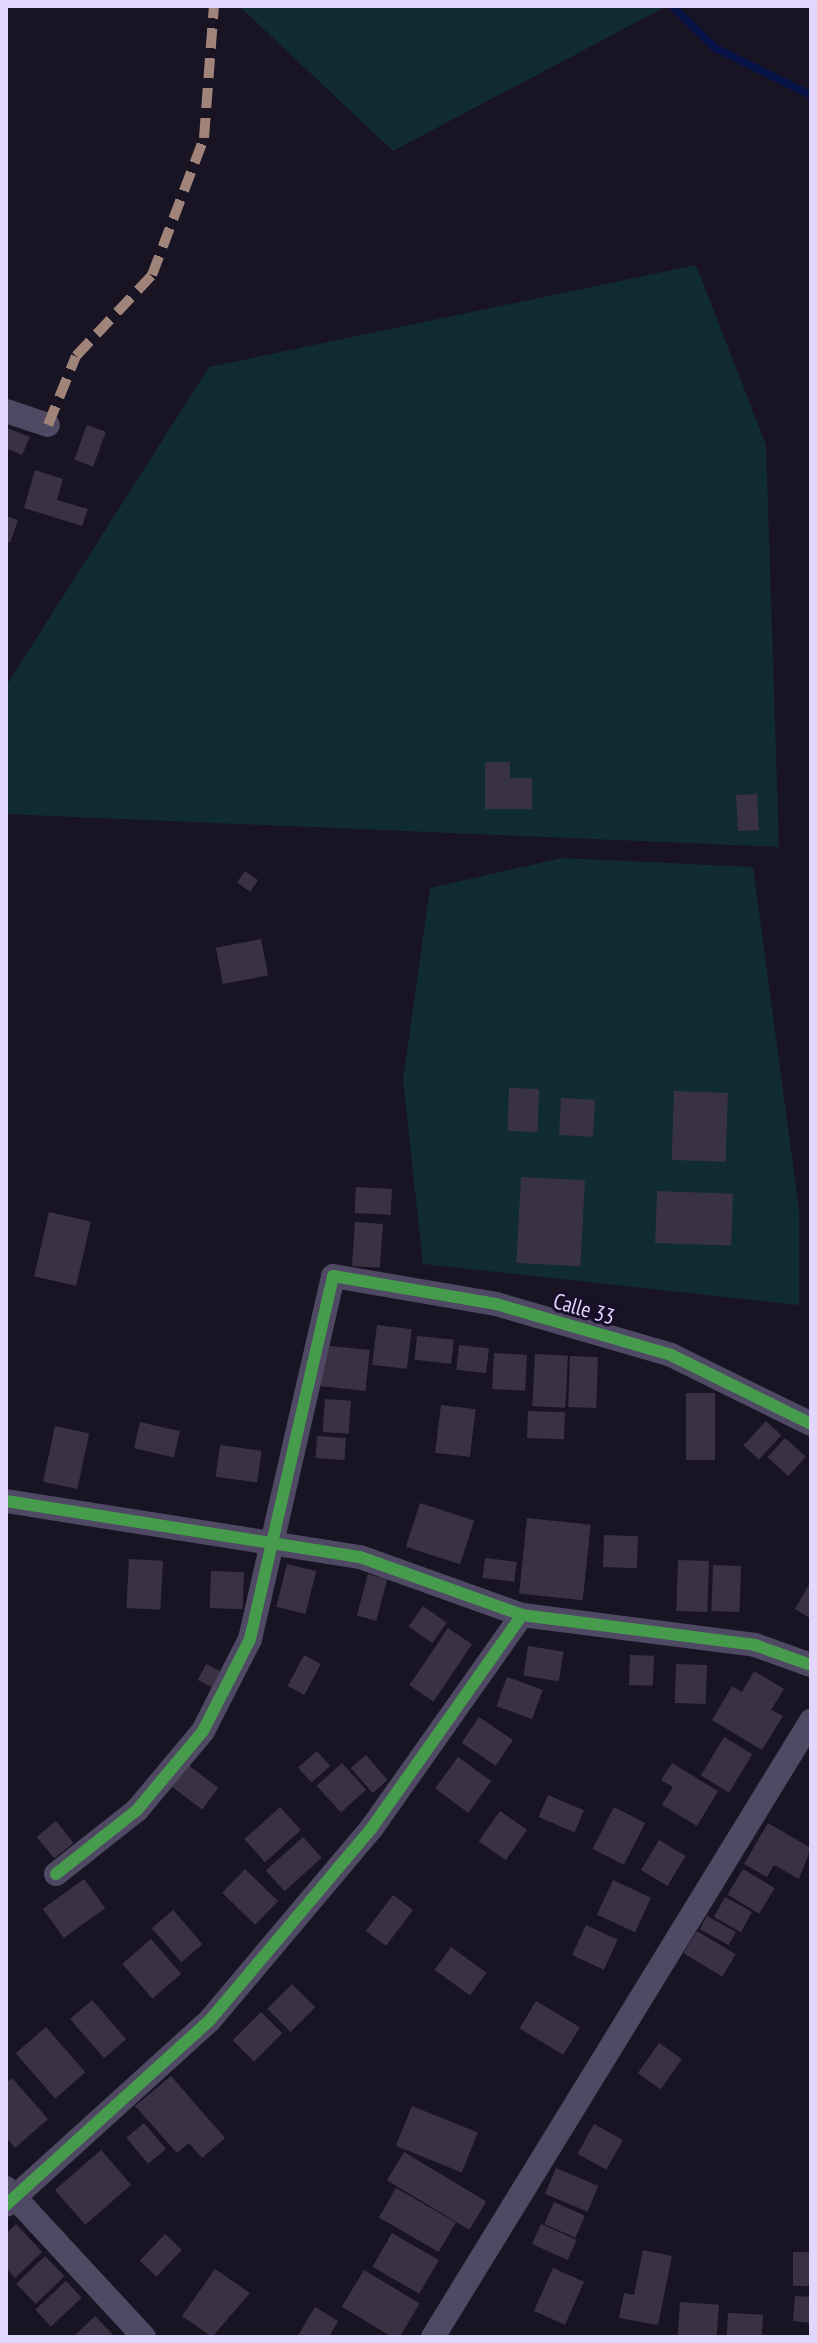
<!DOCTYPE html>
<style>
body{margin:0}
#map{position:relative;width:817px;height:2343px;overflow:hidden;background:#191423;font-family:"PT Sans Narrow",sans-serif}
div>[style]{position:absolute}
.green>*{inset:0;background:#112b32}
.stream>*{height:8px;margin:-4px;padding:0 4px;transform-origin:4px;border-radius:4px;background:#071247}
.building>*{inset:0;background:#393245;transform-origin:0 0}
.minor>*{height:24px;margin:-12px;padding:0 12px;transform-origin:12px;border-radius:12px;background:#4f4964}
.quiet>*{height:10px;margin-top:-5px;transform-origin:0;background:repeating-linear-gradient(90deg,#a18479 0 20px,transparent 0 30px)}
.cycleway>*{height:12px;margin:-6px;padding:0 6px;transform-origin:6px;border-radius:6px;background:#469c4c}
span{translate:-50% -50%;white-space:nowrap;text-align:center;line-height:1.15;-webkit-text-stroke:6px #170e29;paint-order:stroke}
.street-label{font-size:22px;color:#e2d6ff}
.frame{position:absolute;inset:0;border:8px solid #e2d6ff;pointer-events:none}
</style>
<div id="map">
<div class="green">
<div style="clip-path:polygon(239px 6px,667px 6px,393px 151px)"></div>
<div style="clip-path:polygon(696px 265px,766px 445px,779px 847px,6px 814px,6px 686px,209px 367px)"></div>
<div style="clip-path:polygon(562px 858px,753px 867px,799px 1210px,799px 1305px,423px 1264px,403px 1080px,430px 888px)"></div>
</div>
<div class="stream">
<div style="left:672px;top:6px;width:60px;rotate:44.3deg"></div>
<div style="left:715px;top:48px;width:107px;rotate:26.1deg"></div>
</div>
<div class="building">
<div style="left:87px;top:425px;width:20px;height:37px;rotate:20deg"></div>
<div style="clip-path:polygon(7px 428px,30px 437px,22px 455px,6px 448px)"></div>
<div style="clip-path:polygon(35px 470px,63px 479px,57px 500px,88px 509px,82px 526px,24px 508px)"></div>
<div style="clip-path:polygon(6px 516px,18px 520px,10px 543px,6px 541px)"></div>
<div style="clip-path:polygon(485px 762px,510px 762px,510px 778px,532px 778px,532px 809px,485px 809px)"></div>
<div style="left:757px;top:794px;width:36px;height:21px;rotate:87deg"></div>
<div style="left:245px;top:871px;width:16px;height:14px;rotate:35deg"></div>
<div style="left:261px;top:939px;width:37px;height:46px;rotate:79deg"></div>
<div style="left:509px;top:1088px;width:30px;height:43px;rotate:2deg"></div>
<div style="left:674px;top:1091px;width:54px;height:69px;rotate:2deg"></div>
<div style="left:561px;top:1098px;width:34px;height:37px;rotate:3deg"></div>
<div style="left:521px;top:1177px;width:64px;height:86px;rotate:3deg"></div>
<div style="left:356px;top:1187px;width:36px;height:26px;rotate:3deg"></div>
<div style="left:657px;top:1191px;width:76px;height:52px;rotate:2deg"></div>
<div style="left:49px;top:1212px;width:43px;height:66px;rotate:13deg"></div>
<div style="left:355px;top:1222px;width:28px;height:44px;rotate:4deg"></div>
<div style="left:377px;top:1325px;width:35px;height:40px;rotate:7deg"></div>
<div style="left:417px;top:1336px;width:37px;height:24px;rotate:6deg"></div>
<div style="left:321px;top:1345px;width:49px;height:41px;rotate:6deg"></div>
<div style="left:459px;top:1345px;width:30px;height:25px;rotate:6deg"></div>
<div style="left:494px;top:1353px;width:33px;height:36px;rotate:3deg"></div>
<div style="left:535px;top:1354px;width:33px;height:52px;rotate:3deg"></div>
<div style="left:570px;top:1356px;width:28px;height:51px;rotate:2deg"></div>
<div style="left:686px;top:1393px;width:29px;height:67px"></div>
<div style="left:325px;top:1399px;width:26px;height:33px;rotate:4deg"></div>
<div style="left:441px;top:1405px;width:35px;height:48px;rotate:7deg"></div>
<div style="left:528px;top:1411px;width:37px;height:27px;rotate:2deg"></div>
<div style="left:766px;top:1421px;width:21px;height:33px;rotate:43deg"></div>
<div style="left:140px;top:1422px;width:41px;height:27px;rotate:13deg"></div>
<div style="left:55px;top:1426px;width:35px;height:57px;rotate:12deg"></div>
<div style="left:317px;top:1436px;width:29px;height:22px;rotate:4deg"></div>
<div style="left:785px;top:1438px;width:28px;height:26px;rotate:42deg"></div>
<div style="left:220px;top:1445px;width:42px;height:32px;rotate:8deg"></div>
<div style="left:420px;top:1503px;width:57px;height:46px;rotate:18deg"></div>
<div style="left:527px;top:1518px;width:64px;height:76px;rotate:6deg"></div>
<div style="left:604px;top:1535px;width:34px;height:32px;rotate:2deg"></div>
<div style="left:485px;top:1558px;width:32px;height:20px;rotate:7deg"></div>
<div style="left:129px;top:1559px;width:34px;height:49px;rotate:3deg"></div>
<div style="left:678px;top:1560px;width:31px;height:51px;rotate:2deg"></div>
<div style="left:287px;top:1564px;width:30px;height:44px;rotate:14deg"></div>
<div style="left:713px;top:1565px;width:28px;height:46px;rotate:2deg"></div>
<div style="left:211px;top:1571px;width:33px;height:37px;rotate:2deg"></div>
<div style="left:368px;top:1574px;width:20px;height:43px;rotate:15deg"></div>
<div style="clip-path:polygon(811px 1581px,811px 1619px,795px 1609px)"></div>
<div style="left:423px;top:1606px;width:29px;height:25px;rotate:35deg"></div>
<div style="left:448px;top:1628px;width:29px;height:69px;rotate:34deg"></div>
<div style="left:528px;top:1646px;width:36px;height:30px;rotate:9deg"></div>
<div style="left:304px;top:1655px;width:19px;height:35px;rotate:28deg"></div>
<div style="left:630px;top:1655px;width:24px;height:30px;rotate:2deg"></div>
<div style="left:206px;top:1664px;width:16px;height:18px;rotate:27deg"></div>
<div style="left:676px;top:1664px;width:31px;height:39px;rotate:2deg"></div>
<div style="clip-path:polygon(754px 1671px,784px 1689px,771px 1710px,783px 1716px,762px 1750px,712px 1720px,732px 1686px,742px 1692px)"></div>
<div style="left:507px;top:1677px;width:38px;height:31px;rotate:20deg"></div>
<div style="left:479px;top:1717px;width:41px;height:31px;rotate:34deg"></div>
<div style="left:724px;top:1737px;width:33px;height:45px;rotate:31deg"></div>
<div style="left:317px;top:1751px;width:20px;height:25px;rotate:49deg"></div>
<div style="left:366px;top:1755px;width:33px;height:20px;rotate:49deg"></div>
<div style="left:458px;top:1757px;width:41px;height:39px;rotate:36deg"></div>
<div style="left:342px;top:1763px;width:36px;height:34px;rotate:48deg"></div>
<div style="clip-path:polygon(672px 1763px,718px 1791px,697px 1826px,662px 1805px,673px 1787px,661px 1780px)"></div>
<div style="left:188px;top:1765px;width:38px;height:27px;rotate:37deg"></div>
<div style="left:548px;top:1795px;width:39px;height:24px;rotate:23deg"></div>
<div style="left:280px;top:1807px;width:31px;height:48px;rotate:48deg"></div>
<div style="left:614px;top:1807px;width:35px;height:47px;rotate:27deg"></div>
<div style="left:500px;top:1811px;width:33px;height:37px;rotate:35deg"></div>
<div style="left:56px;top:1821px;width:28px;height:25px;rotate:51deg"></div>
<div style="clip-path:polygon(768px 1823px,811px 1848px,799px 1879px,774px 1865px,767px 1877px,744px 1864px)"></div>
<div style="left:303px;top:1837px;width:28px;height:50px;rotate:48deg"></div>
<div style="left:659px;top:1840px;width:31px;height:35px;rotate:31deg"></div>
<div style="left:245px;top:1869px;width:46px;height:33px;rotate:44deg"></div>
<div style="left:743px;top:1869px;width:37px;height:30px;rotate:31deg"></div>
<div style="left:84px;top:1879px;width:36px;height:51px;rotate:54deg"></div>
<div style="left:613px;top:1880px;width:42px;height:38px;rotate:25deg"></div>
<div style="left:393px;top:1895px;width:25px;height:45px;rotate:37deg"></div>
<div style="left:725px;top:1897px;width:31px;height:23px;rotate:29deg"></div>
<div style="left:173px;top:1910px;width:45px;height:28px;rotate:49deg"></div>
<div style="left:707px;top:1916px;width:33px;height:15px;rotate:29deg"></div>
<div style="left:586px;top:1925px;width:35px;height:33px;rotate:25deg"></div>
<div style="left:697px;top:1931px;width:45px;height:26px;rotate:31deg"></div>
<div style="left:151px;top:1939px;width:46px;height:38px;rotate:49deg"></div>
<div style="left:451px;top:1947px;width:44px;height:28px;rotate:36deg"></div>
<div style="left:292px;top:1984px;width:33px;height:35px;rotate:45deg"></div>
<div style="left:92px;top:2000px;width:52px;height:29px;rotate:49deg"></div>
<div style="left:536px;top:2001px;width:51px;height:32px;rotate:31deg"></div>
<div style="left:261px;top:2012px;width:30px;height:40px;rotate:45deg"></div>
<div style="left:46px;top:2027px;width:60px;height:40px;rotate:49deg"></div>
<div style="left:659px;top:2043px;width:28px;height:37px;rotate:35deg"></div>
<div style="clip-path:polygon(171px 2076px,225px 2138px,202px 2158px,189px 2143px,177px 2153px,135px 2106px)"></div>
<div style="clip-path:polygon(12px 2078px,48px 2119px,15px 2148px,6px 2137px,6px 2083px)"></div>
<div style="left:412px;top:2106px;width:71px;height:43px;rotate:22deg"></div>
<div style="left:144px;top:2123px;width:34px;height:23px;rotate:50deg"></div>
<div style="left:594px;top:2124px;width:33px;height:34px;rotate:29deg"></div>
<div style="left:101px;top:2150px;width:46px;height:61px;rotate:49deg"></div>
<div style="left:404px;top:2152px;width:96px;height:33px;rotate:31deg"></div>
<div style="left:556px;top:2168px;width:46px;height:28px;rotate:23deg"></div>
<div style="left:396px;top:2188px;width:69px;height:34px;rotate:30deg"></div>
<div style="left:554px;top:2202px;width:34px;height:24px;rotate:24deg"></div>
<div style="clip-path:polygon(16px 2224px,42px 2252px,15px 2278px,6px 2268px,6px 2234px)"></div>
<div style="left:541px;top:2224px;width:39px;height:22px;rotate:24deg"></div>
<div style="left:392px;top:2233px;width:54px;height:39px;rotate:30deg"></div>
<div style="left:165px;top:2234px;width:23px;height:37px;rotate:43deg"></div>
<div style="clip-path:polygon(643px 2250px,672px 2256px,658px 2325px,619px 2318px,624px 2293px,634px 2295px)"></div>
<div style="left:793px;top:2252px;width:18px;height:34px"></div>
<div style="left:45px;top:2256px;width:28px;height:40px;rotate:46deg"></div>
<div style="left:553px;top:2268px;width:34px;height:47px;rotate:24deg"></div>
<div style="clip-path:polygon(215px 2269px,250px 2293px,212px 2337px,182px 2316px)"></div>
<div style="left:364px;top:2270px;width:65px;height:43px;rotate:31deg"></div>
<div style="left:66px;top:2281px;width:23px;height:42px;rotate:47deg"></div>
<div style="clip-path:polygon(795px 2296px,811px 2297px,811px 2323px,793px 2321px)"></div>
<div style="left:680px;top:2302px;width:39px;height:35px;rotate:4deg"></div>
<div style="clip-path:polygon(315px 2307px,338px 2321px,329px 2337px,297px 2337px)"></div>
<div style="left:728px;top:2313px;width:35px;height:24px;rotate:3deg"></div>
<div style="clip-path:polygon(95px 2316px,115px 2337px,73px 2337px)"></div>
</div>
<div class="minor">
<div style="left:6px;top:411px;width:44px;rotate:18.4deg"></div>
<div style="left:6px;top:1501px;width:358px;rotate:9deg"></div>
<div style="left:360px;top:1557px;width:172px;rotate:19.7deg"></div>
<div style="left:522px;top:1615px;width:235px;rotate:7.3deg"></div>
<div style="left:755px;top:1645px;width:59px;rotate:19.7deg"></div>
<div style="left:56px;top:1874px;width:103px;rotate:-38.3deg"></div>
<div style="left:137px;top:1810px;width:103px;rotate:-50.1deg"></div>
<div style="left:203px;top:1731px;width:103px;rotate:-62.9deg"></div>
<div style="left:250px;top:1639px;width:372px;rotate:-77.1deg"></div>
<div style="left:333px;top:1276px;width:165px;rotate:9.7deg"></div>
<div style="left:496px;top:1304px;width:182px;rotate:16.2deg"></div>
<div style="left:671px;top:1355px;width:156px;rotate:26.2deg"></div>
<div style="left:6px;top:2188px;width:203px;rotate:47.2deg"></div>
<div style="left:6px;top:2205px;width:275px;rotate:-42.2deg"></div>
<div style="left:210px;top:2020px;width:250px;rotate:-49.9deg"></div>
<div style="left:371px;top:1829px;width:262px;rotate:-54.8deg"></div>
<div style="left:433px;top:2337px;width:723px;rotate:-58.47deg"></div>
</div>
<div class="quiet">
<div style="left:48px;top:425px;width:74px;rotate:-67.9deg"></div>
<div style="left:76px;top:356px;width:111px;rotate:-46.8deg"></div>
<div style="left:152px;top:275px;width:147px;rotate:-69.2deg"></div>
<div style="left:204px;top:138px;width:132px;rotate:-85.7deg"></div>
</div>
<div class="cycleway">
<div style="left:6px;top:1501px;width:358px;rotate:9deg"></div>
<div style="left:360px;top:1557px;width:172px;rotate:19.7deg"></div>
<div style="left:522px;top:1615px;width:235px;rotate:7.3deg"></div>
<div style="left:755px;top:1645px;width:59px;rotate:19.7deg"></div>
<div style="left:56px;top:1874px;width:103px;rotate:-38.3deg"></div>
<div style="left:137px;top:1810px;width:103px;rotate:-50.1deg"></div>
<div style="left:203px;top:1731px;width:103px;rotate:-62.9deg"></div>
<div style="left:250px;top:1639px;width:372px;rotate:-77.1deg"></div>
<div style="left:333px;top:1276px;width:165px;rotate:9.7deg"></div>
<div style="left:496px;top:1304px;width:182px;rotate:16.2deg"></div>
<div style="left:671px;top:1355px;width:156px;rotate:26.2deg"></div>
<div style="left:6px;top:2205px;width:275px;rotate:-42.2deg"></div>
<div style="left:210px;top:2020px;width:250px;rotate:-49.9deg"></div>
<div style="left:371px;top:1829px;width:262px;rotate:-54.8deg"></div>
</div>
<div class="street-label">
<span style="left:584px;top:1309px;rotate:16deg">Calle 33</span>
</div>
<div class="frame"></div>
</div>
